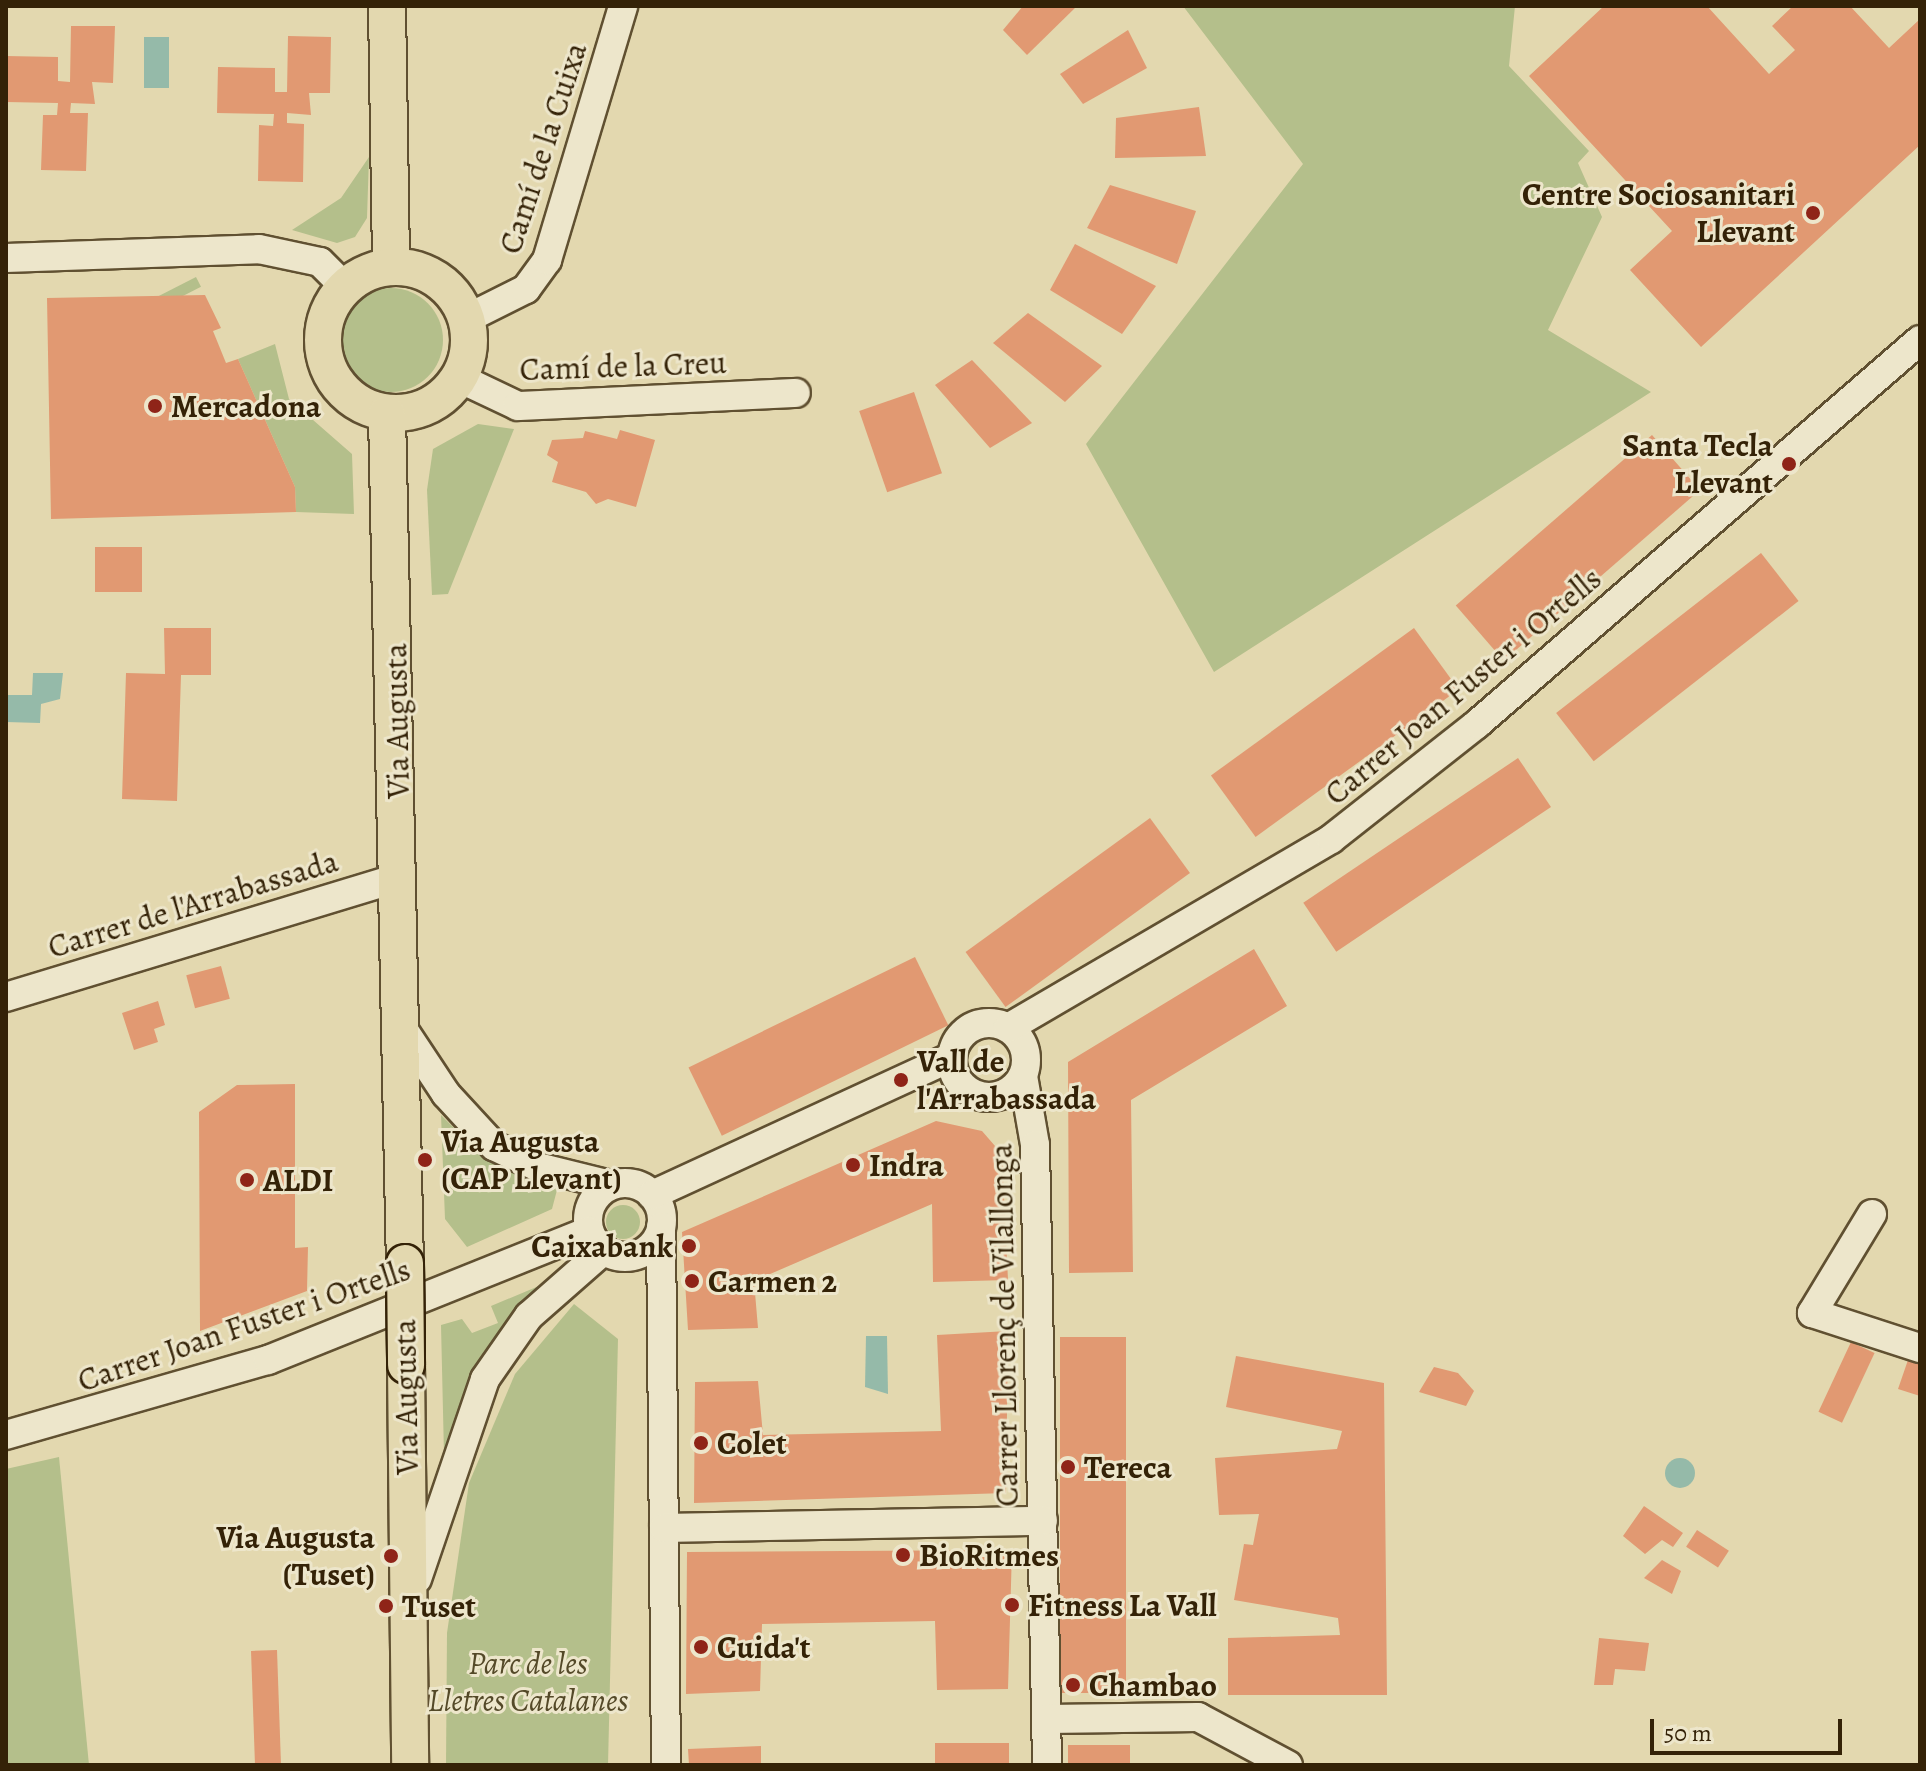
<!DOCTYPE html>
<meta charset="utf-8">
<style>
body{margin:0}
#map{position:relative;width:1926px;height:1771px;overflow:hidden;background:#e3d8af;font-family:Alegreya,serif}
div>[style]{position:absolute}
.green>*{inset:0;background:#b4bf8b;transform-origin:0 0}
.round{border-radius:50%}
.water>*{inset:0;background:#95baa9;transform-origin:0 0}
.building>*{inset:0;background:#e19972;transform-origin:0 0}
.roads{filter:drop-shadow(2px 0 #605031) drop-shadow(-2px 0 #605031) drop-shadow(0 2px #605031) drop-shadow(0 -2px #605031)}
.minor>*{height:28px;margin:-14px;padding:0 14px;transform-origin:14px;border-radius:14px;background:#ede6cb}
.minor>.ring{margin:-14px;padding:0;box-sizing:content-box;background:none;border:28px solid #ede6cb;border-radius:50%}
.major>*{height:36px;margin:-18px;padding:0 18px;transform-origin:18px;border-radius:18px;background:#e3d8af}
.major>.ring{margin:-18px;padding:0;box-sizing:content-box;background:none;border:36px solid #e3d8af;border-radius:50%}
.bridges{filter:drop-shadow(2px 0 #342207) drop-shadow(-2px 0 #342207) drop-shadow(0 2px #342207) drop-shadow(0 -2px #342207)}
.major-bridge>*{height:36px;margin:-18px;padding:0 18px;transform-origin:18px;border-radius:18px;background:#e3d8af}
.dots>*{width:22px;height:22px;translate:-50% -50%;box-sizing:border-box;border:4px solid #ede6cb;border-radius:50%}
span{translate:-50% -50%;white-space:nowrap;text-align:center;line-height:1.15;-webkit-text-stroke:6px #ede6cb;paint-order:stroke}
.street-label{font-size:32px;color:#342207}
.poi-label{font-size:32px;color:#342207;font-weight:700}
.right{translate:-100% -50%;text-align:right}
.left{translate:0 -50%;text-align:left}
.park-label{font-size:32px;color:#544928;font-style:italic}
.frame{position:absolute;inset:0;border:8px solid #342207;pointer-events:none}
.scale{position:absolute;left:1650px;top:1719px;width:192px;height:36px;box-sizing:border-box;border:4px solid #342207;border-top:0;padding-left:10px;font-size:24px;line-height:28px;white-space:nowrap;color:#342207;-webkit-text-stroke:6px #ede6cb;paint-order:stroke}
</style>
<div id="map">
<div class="green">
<div style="clip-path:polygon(1183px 6px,1515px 6px,1509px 66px,1589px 151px,1578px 163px,1602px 217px,1548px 330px,1651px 392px,1214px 672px,1086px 444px,1303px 164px)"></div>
<div style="clip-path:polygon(369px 157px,367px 218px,355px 237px,337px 243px,292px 230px,341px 198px)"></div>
<div style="left:196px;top:277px;width:11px;height:149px;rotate:63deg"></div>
<div class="round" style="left:339px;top:288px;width:104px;height:104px"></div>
<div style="clip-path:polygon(275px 344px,289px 399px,352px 454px,354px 514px,296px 512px,295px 487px,238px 359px)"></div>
<div style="clip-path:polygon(478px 424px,514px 429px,448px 594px,432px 595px,427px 490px,433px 449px)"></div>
<div style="clip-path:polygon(441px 1115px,485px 1159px,557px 1190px,552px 1209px,467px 1247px,445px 1219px)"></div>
<div class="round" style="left:606px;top:1205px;width:34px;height:34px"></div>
<div style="clip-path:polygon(546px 1283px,468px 1392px,444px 1455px,441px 1325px,462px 1319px,472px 1333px,498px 1323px,491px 1306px)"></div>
<div style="clip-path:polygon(574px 1304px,618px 1339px,608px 1765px,446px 1765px,447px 1633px,469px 1483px,515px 1374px)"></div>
<div style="clip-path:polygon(59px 1457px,89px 1765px,6px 1765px,6px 1469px)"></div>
</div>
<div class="water">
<div style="left:144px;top:37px;width:25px;height:51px"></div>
<div style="clip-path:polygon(33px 673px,63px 673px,60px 699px,41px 704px,40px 723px,6px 722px,6px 695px,32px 695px)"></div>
<div style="clip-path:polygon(866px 1336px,887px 1336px,888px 1394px,865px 1387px)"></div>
<div class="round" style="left:1665px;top:1458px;width:30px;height:30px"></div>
</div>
<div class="building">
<div style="clip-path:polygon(1023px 6px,1077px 6px,1027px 55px,1003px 30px)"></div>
<div style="clip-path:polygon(1604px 6px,1707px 6px,1769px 74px,1795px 50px,1772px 26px,1793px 6px,1850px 6px,1889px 48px,1920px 19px,1920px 145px,1701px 347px,1630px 270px,1672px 231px,1529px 76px)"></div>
<div style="clip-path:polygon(71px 26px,115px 26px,113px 83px,92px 82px,95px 104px,71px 103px,70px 113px,88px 113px,86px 171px,41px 170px,43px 115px,57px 115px,58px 103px,6px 102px,6px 56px,58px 57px,58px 81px,70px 82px)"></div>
<div style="clip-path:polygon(1128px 30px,1147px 68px,1083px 104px,1060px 74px)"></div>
<div style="clip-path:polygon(288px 36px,331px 37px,330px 93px,309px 93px,311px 115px,287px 113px,287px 123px,304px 124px,303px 182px,258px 181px,259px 125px,273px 126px,274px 114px,217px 113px,218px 67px,275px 68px,275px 92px,287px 92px)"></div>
<div style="clip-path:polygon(1199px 107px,1206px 156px,1115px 158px,1116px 118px)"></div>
<div style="clip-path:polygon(1110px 185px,1196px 211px,1177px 264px,1087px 228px)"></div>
<div style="clip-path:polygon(1075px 244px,1156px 286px,1122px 334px,1050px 290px)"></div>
<div style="clip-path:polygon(205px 295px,221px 328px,213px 331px,226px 363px,238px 359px,295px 487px,296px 512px,51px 519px,47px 298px)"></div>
<div style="clip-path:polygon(1028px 313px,1102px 366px,1065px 402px,993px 343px)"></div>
<div style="clip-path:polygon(972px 360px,1032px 423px,990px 448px,935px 385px)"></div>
<div style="left:914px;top:392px;width:86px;height:58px;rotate:71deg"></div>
<div style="clip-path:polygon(620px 430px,655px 440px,636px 507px,608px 499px,596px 504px,586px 492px,552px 482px,558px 462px,547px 455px,552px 440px,583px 438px,585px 431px,617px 439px)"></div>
<div style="left:1652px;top:435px;width:73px;height:260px;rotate:49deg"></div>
<div style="left:95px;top:547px;width:47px;height:45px"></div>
<div style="left:1761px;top:553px;width:61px;height:260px;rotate:52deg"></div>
<div style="clip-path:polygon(164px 628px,211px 628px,211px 675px,181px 675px,177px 801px,122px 799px,126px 673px,165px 674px)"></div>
<div style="left:1414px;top:628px;width:76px;height:251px;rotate:54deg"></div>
<div style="left:1518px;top:758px;width:59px;height:259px;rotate:56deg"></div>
<div style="left:1150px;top:818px;width:68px;height:228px;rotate:54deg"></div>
<div style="clip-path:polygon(1254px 949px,1287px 1006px,1131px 1100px,1133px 1272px,1069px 1273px,1068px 1062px)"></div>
<div style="left:915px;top:957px;width:76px;height:252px;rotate:64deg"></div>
<div style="left:221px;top:966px;width:34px;height:36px;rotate:75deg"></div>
<div style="clip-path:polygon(158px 1001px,165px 1025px,154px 1029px,158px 1042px,134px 1050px,122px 1013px)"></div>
<div style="clip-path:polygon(295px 1084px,295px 1248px,308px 1247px,307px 1291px,200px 1331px,199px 1112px,237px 1085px)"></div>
<div style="clip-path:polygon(936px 1121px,982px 1131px,1002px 1154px,1008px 1280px,933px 1282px,932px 1204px,754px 1281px,758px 1328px,688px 1330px,682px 1232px)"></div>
<div style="clip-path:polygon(1008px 1331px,1006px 1493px,694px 1503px,695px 1382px,758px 1381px,763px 1435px,941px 1431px,937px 1335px)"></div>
<div style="left:1060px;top:1337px;width:66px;height:356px"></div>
<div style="left:1851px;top:1342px;width:26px;height:77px;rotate:25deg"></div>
<div style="clip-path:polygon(1236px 1356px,1384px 1383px,1387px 1695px,1228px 1695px,1228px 1638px,1340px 1635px,1338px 1618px,1234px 1600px,1244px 1544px,1253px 1545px,1259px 1514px,1219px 1515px,1215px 1458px,1337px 1449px,1342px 1431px,1226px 1407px)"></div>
<div style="clip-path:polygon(1908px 1360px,1920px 1363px,1920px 1396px,1898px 1389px)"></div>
<div style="clip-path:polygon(1434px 1367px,1458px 1373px,1474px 1391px,1466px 1406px,1419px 1392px)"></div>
<div style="clip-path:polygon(1644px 1506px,1683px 1533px,1673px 1547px,1662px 1540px,1645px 1554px,1623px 1536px)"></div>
<div style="left:1697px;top:1530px;width:38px;height:20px;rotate:33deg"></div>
<div style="clip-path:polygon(1012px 1550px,1008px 1689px,937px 1690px,935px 1621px,762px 1624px,760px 1691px,686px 1694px,687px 1552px)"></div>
<div style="clip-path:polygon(1662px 1560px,1681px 1571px,1672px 1594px,1644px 1578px)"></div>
<div style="clip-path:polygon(1599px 1638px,1649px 1643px,1645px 1671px,1615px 1669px,1613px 1685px,1594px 1685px)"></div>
<div style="left:277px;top:1650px;width:115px;height:26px;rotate:88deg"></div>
<div style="left:1009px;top:1743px;width:22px;height:74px;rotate:90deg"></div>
<div style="left:1130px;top:1745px;width:20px;height:62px;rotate:90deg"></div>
<div style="clip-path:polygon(761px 1746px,761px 1765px,689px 1765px,688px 1749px)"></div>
</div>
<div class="roads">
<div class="minor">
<div style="left:6px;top:258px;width:253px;rotate:-2deg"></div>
<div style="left:259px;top:249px;width:62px;rotate:12deg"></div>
<div style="left:320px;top:262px;width:35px;rotate:45deg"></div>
<div style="left:466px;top:319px;width:67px;rotate:-26.6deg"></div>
<div style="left:526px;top:289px;width:36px;rotate:-54deg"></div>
<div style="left:547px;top:260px;width:265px;rotate:-73.3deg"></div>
<div style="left:459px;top:378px;width:65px;rotate:25.4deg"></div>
<div style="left:518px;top:406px;width:278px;rotate:-2.7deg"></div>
<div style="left:6px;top:997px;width:412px;rotate:-16.9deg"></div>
<div class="ring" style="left:952px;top:1023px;width:46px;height:46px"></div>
<div style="left:1008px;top:1028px;width:374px;rotate:-30.3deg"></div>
<div style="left:1331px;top:839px;width:186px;rotate:-38.2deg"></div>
<div style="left:1477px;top:724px;width:586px;rotate:-40.92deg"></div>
<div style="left:403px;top:1029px;width:78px;rotate:56.5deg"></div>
<div style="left:446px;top:1094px;width:71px;rotate:47.3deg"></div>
<div style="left:494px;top:1146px;width:49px;rotate:25.5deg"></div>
<div style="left:538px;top:1167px;width:75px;rotate:13.9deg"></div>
<div style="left:1023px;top:1076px;width:70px;rotate:80.1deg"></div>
<div style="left:1035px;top:1145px;width:620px;rotate:88.89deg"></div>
<div class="ring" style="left:588px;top:1183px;width:46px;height:46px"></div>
<div style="left:652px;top:1195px;width:328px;rotate:-24.7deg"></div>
<div style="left:1872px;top:1214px;width:116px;rotate:121.2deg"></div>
<div style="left:1812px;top:1313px;width:114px;rotate:18deg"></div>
<div style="left:661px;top:1227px;width:538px;rotate:89.47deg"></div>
<div style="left:6px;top:1435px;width:273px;rotate:-16deg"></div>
<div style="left:268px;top:1360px;width:346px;rotate:-21.9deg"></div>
<div style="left:664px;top:1528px;width:379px;rotate:-1.1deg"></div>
<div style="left:417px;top:1579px;width:211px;rotate:-71.2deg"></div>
<div style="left:485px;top:1379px;width:77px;rotate:-55.1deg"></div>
<div style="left:529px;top:1316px;width:100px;rotate:-41.3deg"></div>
<div style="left:1047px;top:1719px;width:151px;rotate:-0.8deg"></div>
<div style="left:1198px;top:1717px;width:102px;rotate:28.1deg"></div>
</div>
<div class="major">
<div style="left:387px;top:6px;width:261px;rotate:89.1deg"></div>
<div class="ring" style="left:323px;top:267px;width:110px;height:110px"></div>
<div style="left:387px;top:414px;width:849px;rotate:88.79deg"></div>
<div style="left:406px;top:1365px;width:400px;rotate:89.4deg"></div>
</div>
</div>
<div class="bridges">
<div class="major-bridge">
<div style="left:405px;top:1263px;width:102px;rotate:89.4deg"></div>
</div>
</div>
<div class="dots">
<div style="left:1813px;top:213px;background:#8f2418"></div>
<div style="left:155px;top:406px;background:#8f2418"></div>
<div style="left:1789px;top:464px;background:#8f2418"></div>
<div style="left:901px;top:1080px;background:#8f2418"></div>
<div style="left:425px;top:1160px;background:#8f2418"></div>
<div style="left:853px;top:1165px;background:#8f2418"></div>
<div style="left:247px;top:1180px;background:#8f2418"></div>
<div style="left:689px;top:1246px;background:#8f2418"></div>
<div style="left:692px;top:1281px;background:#8f2418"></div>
<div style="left:701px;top:1443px;background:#8f2418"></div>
<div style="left:1068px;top:1467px;background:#8f2418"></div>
<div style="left:903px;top:1555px;background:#8f2418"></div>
<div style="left:391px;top:1556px;background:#8f2418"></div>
<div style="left:1012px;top:1605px;background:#8f2418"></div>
<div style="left:386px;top:1606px;background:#8f2418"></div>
<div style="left:701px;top:1647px;background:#8f2418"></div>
<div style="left:1073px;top:1685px;background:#8f2418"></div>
</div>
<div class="street-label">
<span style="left:543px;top:148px;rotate:-72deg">Camí de la Cuixa</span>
<span style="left:623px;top:366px;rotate:-2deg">Camí de la Creu</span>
<span style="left:1463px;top:686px;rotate:-40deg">Carrer Joan Fuster i Ortells</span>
<span style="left:397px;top:721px;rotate:-91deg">Via Augusta</span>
<span style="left:193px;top:904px;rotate:-17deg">Carrer de l'Arrabassada</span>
<span style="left:244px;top:1325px;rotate:-19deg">Carrer Joan Fuster i Ortells</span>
<span style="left:1004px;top:1325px;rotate:-91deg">Carrer Llorenç de Vilallonga</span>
<span style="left:406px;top:1397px;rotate:-91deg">Via Augusta</span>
</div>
<div class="poi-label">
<span class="right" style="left:1795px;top:213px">Centre Sociosanitari<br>Llevant</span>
<span class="left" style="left:171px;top:406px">Mercadona</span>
<span class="right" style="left:1773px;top:464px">Santa Tecla<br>Llevant</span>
<span class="left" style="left:917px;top:1080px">Vall de<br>l'Arrabassada</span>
<span class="left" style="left:441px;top:1160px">Via Augusta<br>(CAP Llevant)</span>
<span class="left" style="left:869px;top:1165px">Indra</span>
<span class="left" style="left:263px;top:1180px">ALDI</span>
<span class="right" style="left:673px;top:1246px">Caixabank</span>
<span class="left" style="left:708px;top:1281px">Carmen 2</span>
<span class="left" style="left:717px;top:1443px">Colet</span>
<span class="left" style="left:1084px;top:1467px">Tereca</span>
<span class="right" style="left:375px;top:1556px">Via Augusta<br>(Tuset)</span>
<span class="left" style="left:919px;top:1555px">BioRitmes</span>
<span class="left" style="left:1028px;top:1605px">Fitness La Vall</span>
<span class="left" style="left:402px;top:1606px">Tuset</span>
<span class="left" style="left:717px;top:1647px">Cuida't</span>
<span class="left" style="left:1089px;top:1685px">Chambao</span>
</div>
<div class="park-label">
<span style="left:528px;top:1682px">Parc de les<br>Lletres Catalanes</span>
</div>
<div class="frame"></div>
<div class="scale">50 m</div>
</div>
